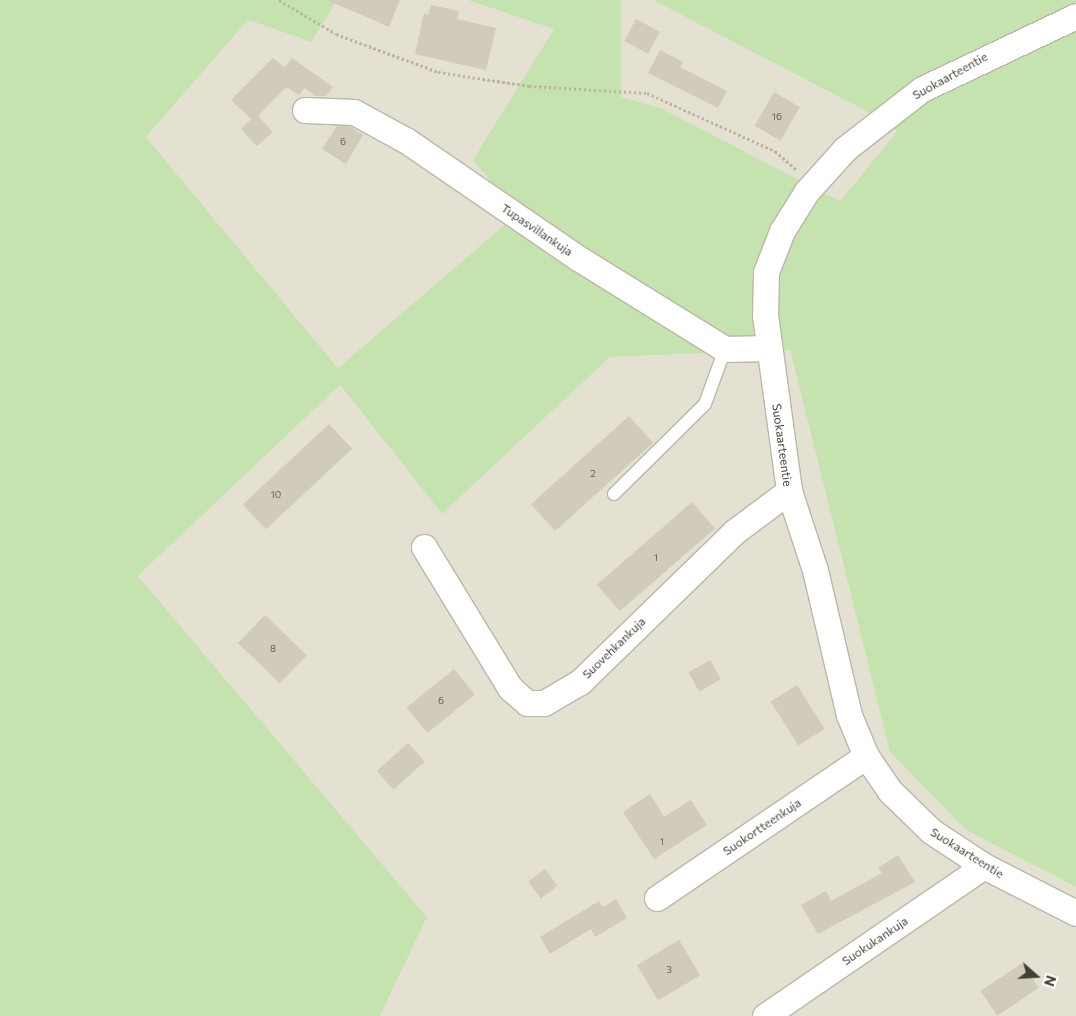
<!DOCTYPE html>
<style>
body{margin:0}
#map{position:relative;width:1076px;height:1016px;overflow:hidden;background:#f1efe4;font-family:Commissioner,sans-serif}
div>[style]{position:absolute}
.residential>*{inset:0;background:#e4e1d2}
.green>*{inset:0;background:#c4e3af}
.building>*{inset:0;background:#d1cbba;transform-origin:0 0}
.path>*{height:3px;margin-top:-1.5px;transform-origin:0;background:repeating-linear-gradient(90deg,#bcb59a 0 2.5px,transparent 0 5px)}
.roads{filter:drop-shadow(1px 0 #bbb7a7) drop-shadow(-1px 0 #bbb7a7) drop-shadow(0 1px #bbb7a7) drop-shadow(0 -1px #bbb7a7)}
.lane>*{height:12px;margin:-6px;padding:0 6px;transform-origin:6px;border-radius:6px;background:#fff}
.street>*{height:25px;margin:-12.5px;padding:0 12.5px;transform-origin:12.5px;border-radius:12.5px;background:#fff}
span{translate:-50% -50%;white-space:nowrap;text-align:center;line-height:1.15;-webkit-text-stroke:4px #fff;paint-order:stroke}
.number-label{font-size:10px;color:#666256}
.number-label span{-webkit-text-stroke-width:0}
.street-label{font-size:12px;color:#423f34}
.north{position:absolute;left:1011px;top:951px;width:50px;height:50px;-webkit-text-stroke:4px #fff;paint-order:stroke;rotate:109deg;font-size:14px;font-weight:700;line-height:20px;text-align:center;color:#423f34}
.north::after{content:'';display:block;margin:auto;width:18px;height:22px;background:#423f34;clip-path:polygon(50% 0,100% 100%,50% 72%,0 100%)}
</style>
<div id="map">
<div class="residential">
<div style="clip-path:polygon(338px 0,467px 0,555px 29px,474px 160px,518px 213px,338px 368px,146px 137px,248px 20px,311px 42px)"></div>
<div style="clip-path:polygon(621px 0,653px 0,862px 109px,897px 133px,840px 201px,661px 108px,621px 97px)"></div>
<div style="clip-path:polygon(790px 350px,890px 752px,966px 830px,1076px 887px,1076px 1016px,380px 1016px,427px 917px,138px 576px,340px 385px,442px 514px,610px 357px)"></div>
</div>
<div class="green">
<div style="clip-path:polygon(0 0,338px 0,311px 42px,248px 20px,146px 137px,338px 368px,518px 213px,473px 160px,554px 29px,467px 0,621px 0,621px 97px,661px 108px,840px 201px,897px 132px,862px 109px,653px 0,1076px 0,1076px 887px,966px 830px,890px 752px,790px 350px,610px 357px,442px 514px,340px 385px,138px 576px,427px 917px,380px 1016px,0 1016px)"></div>
</div>
<div class="building">
<div style="clip-path:polygon(327px 0,400px 0,389px 27px)"></div>
<div style="clip-path:polygon(431px 5px,459px 11px,457px 19px,496px 28px,486px 70px,415px 54px,424px 13px,428px 15px)"></div>
<div style="left:636px;top:19px;width:27px;height:25px;rotate:28deg"></div>
<div style="clip-path:polygon(660px 50px,683px 62px,680px 67px,727px 91px,718px 108px,648px 73px)"></div>
<div style="clip-path:polygon(273px 58px,285px 67px,292px 58px,333px 87px,326px 96px,315px 96px,305px 88px,299px 95px,286px 87px,258px 116px,273px 132px,257px 146px,241px 129px,251px 119px,231px 100px)"></div>
<div style="left:774px;top:92px;width:30px;height:39px;rotate:30deg"></div>
<div style="clip-path:polygon(337px 126px,349px 126px,363px 135px,346px 164px,322px 149px)"></div>
<div style="left:629px;top:416px;width:36px;height:132px;rotate:48deg"></div>
<div style="left:329px;top:424px;width:34px;height:118px;rotate:47deg"></div>
<div style="left:692px;top:502px;width:35px;height:126px;rotate:49deg"></div>
<div style="left:265px;top:615px;width:58px;height:39px;rotate:44deg"></div>
<div style="left:710px;top:660px;width:22px;height:25px;rotate:60deg"></div>
<div style="left:454px;top:669px;width:33px;height:61px;rotate:51deg"></div>
<div style="left:797px;top:685px;width:52px;height:31px;rotate:58deg"></div>
<div style="left:408px;top:743px;width:25px;height:42px;rotate:48deg"></div>
<div style="clip-path:polygon(650px 794px,664px 817px,691px 800px,707px 825px,654px 859px,623px 812px)"></div>
<div style="clip-path:polygon(898px 855px,915px 882px,818px 934px,801px 905px,826px 891px,831px 901px,882px 873px,878px 868px)"></div>
<div style="left:545px;top:869px;width:21px;height:21px;rotate:53deg"></div>
<div style="clip-path:polygon(616px 899px,627px 918px,595px 937px,591px 929px,550px 954px,540px 937px,599px 901px,603px 907px)"></div>
<div style="left:679px;top:940px;width:41px;height:49px;rotate:59deg"></div>
<div style="left:1022px;top:963px;width:30px;height:50px;rotate:56deg"></div>
</div>
<div class="path">
<div style="left:279px;top:0;width:66px;rotate:30.8deg"></div>
<div style="left:336px;top:34px;width:109px;rotate:20.4deg"></div>
<div style="left:438px;top:72px;width:92px;rotate:8.7deg"></div>
<div style="left:529px;top:86px;width:118px;rotate:3.4deg"></div>
<div style="left:647px;top:93px;width:141px;rotate:24.4deg"></div>
<div style="left:775px;top:151px;width:28px;rotate:41deg"></div>
</div>
<div class="roads">
<div class="lane">
<div style="left:614px;top:494px;width:128px;rotate:-44.7deg"></div>
<div style="left:705px;top:404px;width:59px;rotate:-70deg"></div>
</div>
<div class="street">
<div style="left:1076px;top:16px;width:170px;rotate:154.6deg"></div>
<div style="left:922px;top:89px;width:98px;rotate:142.1deg"></div>
<div style="left:845px;top:149px;width:57px;rotate:132.1deg"></div>
<div style="left:807px;top:191px;width:47px;rotate:122deg"></div>
<div style="left:782px;top:231px;width:44px;rotate:111.3deg"></div>
<div style="left:766px;top:272px;width:43px;rotate:91.3deg"></div>
<div style="left:765px;top:315px;width:178px;rotate:82.2deg"></div>
<div style="left:789px;top:491px;width:83px;rotate:71.8deg"></div>
<div style="left:815px;top:570px;width:149px;rotate:76.8deg"></div>
<div style="left:849px;top:715px;width:44px;rotate:67.5deg"></div>
<div style="left:866px;top:756px;width:42px;rotate:55.6deg"></div>
<div style="left:890px;top:791px;width:57px;rotate:44.3deg"></div>
<div style="left:931px;top:831px;width:64px;rotate:33.4deg"></div>
<div style="left:984px;top:866px;width:103px;rotate:27.1deg"></div>
<div style="left:305px;top:110px;width:49px;rotate:2.3deg"></div>
<div style="left:354px;top:112px;width:60px;rotate:28.7deg"></div>
<div style="left:407px;top:141px;width:207px;rotate:34.4deg"></div>
<div style="left:578px;top:258px;width:173px;rotate:31.8deg"></div>
<div style="left:725px;top:349px;width:44px;rotate:-1.3deg"></div>
<div style="left:424px;top:547px;width:165px;rotate:58.6deg"></div>
<div style="left:510px;top:688px;width:23px;rotate:41deg"></div>
<div style="left:527px;top:703px;width:17px"></div>
<div style="left:544px;top:703px;width:42px;rotate:-30.3deg"></div>
<div style="left:580px;top:682px;width:215px;rotate:-44.2deg"></div>
<div style="left:734px;top:532px;width:69px;rotate:-36.7deg"></div>
<div style="left:657px;top:898px;width:253px;rotate:-34.2deg"></div>
<div style="left:765px;top:1016px;width:265px;rotate:-34.4deg"></div>
</div>
</div>
<div class="number-label">
<span style="left:777px;top:117px">16</span>
<span style="left:343px;top:142px">6</span>
<span style="left:593px;top:474px">2</span>
<span style="left:276px;top:495px">10</span>
<span style="left:656px;top:558px">1</span>
<span style="left:273px;top:649px">8</span>
<span style="left:441px;top:701px">6</span>
<span style="left:662px;top:842px">1</span>
<span style="left:669px;top:970px">3</span>
</div>
<div class="street-label">
<span style="left:950px;top:76px;rotate:-29deg">Suokaarteentie</span>
<span style="left:537px;top:230px;rotate:34deg">Tupasvillankuja</span>
<span style="left:782px;top:445px;rotate:82deg">Suokaarteentie</span>
<span style="left:614px;top:648px;rotate:-44deg">Suovehkankuja</span>
<span style="left:762px;top:827px;rotate:-34deg">Suokortteenkuja</span>
<span style="left:967px;top:853px;rotate:32deg">Suokaarteentie</span>
<span style="left:875px;top:941px;rotate:-34deg">Suokukankuja</span>
</div>
<div class="north">N</div>
</div>
